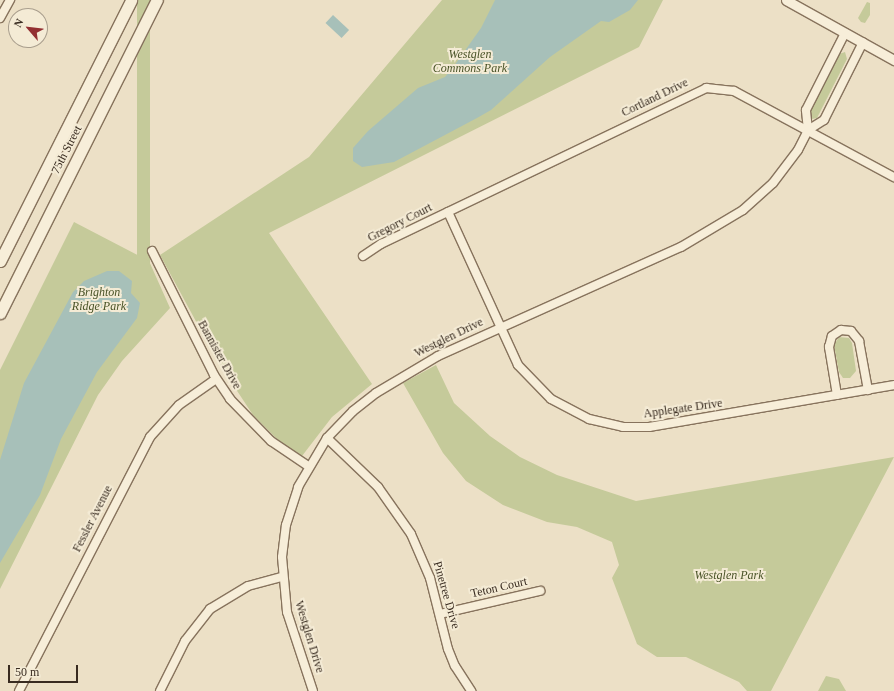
<!DOCTYPE html>
<style>
body{margin:0}
#map{position:relative;width:894px;height:691px;overflow:hidden;background:#ece0c6;font-family:Georgia,serif}
div>[style]{position:absolute}
.green>*{inset:0;background:#c5ca9a;transform-origin:0 0}
.water>*{inset:0;background:#a7c0b9;transform-origin:0 0}
.roads{filter:drop-shadow(1px 0 #87735d) drop-shadow(-1px 0 #87735d) drop-shadow(0 1px #87735d) drop-shadow(0 -1px #87735d)}
.minor>*{height:8px;margin:-4px;padding:0 4px;transform-origin:4px;border-radius:4px;background:#f7eed9}
.tertiary>*{height:9px;margin:-4.5px;padding:0 4.5px;transform-origin:4.5px;border-radius:4.5px;background:#f7eed9}
.secondary>*{height:11px;margin:-5.5px;padding:0 5.5px;transform-origin:5.5px;border-radius:5.5px;background:#f7eed9}
span{translate:-50% -50%;white-space:nowrap;text-align:center;line-height:1.15;-webkit-text-stroke:4px #f4ebd5;paint-order:stroke}
.park-label{font-size:12px;color:#495327;font-style:italic}
.street-label{font-size:12px;color:#382b20}
.north{position:absolute;left:8px;top:8px;width:40px;height:40px;box-sizing:border-box;background:#f4ebd5;border:1px solid #a99e8d;border-radius:50%;rotate:298deg;font-size:11px;font-weight:700;line-height:16px;text-align:center;color:#382b20}
.north::after{content:'';display:block;margin:auto;width:14px;height:18px;background:#932f31;clip-path:polygon(50% 0,100% 100%,50% 72%,0 100%)}
.scale{position:absolute;left:8px;top:665px;width:70px;height:18px;box-sizing:border-box;border:2px solid #382b20;border-top:0;padding-left:5px;font-size:12px;line-height:14px;white-space:nowrap;color:#382b20;-webkit-text-stroke:3px #f4ebd5;paint-order:stroke}
</style>
<div id="map">
<div class="green">
<div style="left:137px;top:0;width:13px;height:305px"></div>
<div style="clip-path:polygon(442px 0,663px 0,639px 47px,269px 233px,372px 384px,332px 417px,302px 456px,278px 440px,253px 415px,218px 362px,160px 255px,309px 157px)"></div>
<div style="clip-path:polygon(867px 2px,870px 3px,870px 15px,865px 23px,861px 22px,858px 18px)"></div>
<div style="clip-path:polygon(845px 52px,847px 59px,817px 118px,812px 119px,809px 113px,839px 54px)"></div>
<div style="clip-path:polygon(74px 222px,149px 261px,170px 308px,122px 361px,98px 395px,0 589px,0 370px)"></div>
<div style="clip-path:polygon(839px 337px,849px 338px,852px 343px,856px 371px,850px 378px,843px 378px,839px 372px,834px 345px)"></div>
<div style="clip-path:polygon(436px 365px,454px 403px,490px 436px,520px 457px,557px 475px,636px 501px,894px 457px,771px 691px,747px 691px,739px 682px,686px 657px,657px 657px,637px 644px,612px 578px,619px 565px,612px 542px,577px 527px,547px 522px,503px 505px,466px 481px,443px 453px,403px 383px)"></div>
<div style="clip-path:polygon(826px 676px,839px 679px,846px 691px,818px 691px)"></div>
</div>
<div class="water">
<div style="clip-path:polygon(495px 0,638px 0,630px 10px,609px 22px,601px 21px,550px 57px,491px 110px,477px 118px,394px 162px,362px 167px,353px 161px,353px 148px,368px 131px,418px 88px,445px 77px,454px 66px,481px 28px)"></div>
<div style="left:333px;top:15px;width:22px;height:11px;rotate:43deg"></div>
<div style="clip-path:polygon(107px 271px,119px 271px,132px 281px,131px 293px,140px 303px,137px 318px,97px 372px,61px 439px,40px 495px,0 563px,0 460px,24px 383px,73px 292px,84px 281px)"></div>
</div>
<div class="roads">
<div class="minor">
<div style="left:0;top:18px;width:21px;rotate:-61deg"></div>
<div style="left:808px;top:130px;width:19px;rotate:-32deg"></div>
<div style="left:824px;top:120px;width:87px;rotate:-63.4deg"></div>
<div style="left:448px;top:212px;width:168px;rotate:65.4deg"></div>
<div style="left:518px;top:365px;width:47px;rotate:45.9deg"></div>
<div style="left:551px;top:399px;width:43px;rotate:27.8deg"></div>
<div style="left:589px;top:419px;width:35px;rotate:13deg"></div>
<div style="left:623px;top:427px;width:26px"></div>
<div style="left:649px;top:427px;width:249px;rotate:-9.7deg"></div>
<div style="left:152px;top:251px;width:139px;rotate:63.4deg"></div>
<div style="left:214px;top:375px;width:29px;rotate:56deg"></div>
<div style="left:230px;top:399px;width:59px;rotate:45.7deg"></div>
<div style="left:271px;top:441px;width:45px;rotate:34deg"></div>
<div style="left:363px;top:256px;width:22px;rotate:-34deg"></div>
<div style="left:381px;top:244px;width:361px;rotate:-25.6deg"></div>
<div style="left:706px;top:88px;width:28px;rotate:6deg"></div>
<div style="left:734px;top:91px;width:182px;rotate:28.3deg"></div>
<div style="left:837px;top:395px;width:49px;rotate:-99.5deg"></div>
<div style="left:829px;top:347px;width:11px;rotate:-75deg"></div>
<div style="left:832px;top:336px;width:11px;rotate:-34deg"></div>
<div style="left:841px;top:330px;width:10px;rotate:6deg"></div>
<div style="left:851px;top:331px;width:13px;rotate:51deg"></div>
<div style="left:859px;top:341px;width:50px;rotate:79.6deg"></div>
<div style="left:327px;top:438px;width:71px;rotate:43.9deg"></div>
<div style="left:378px;top:487px;width:57px;rotate:54.9deg"></div>
<div style="left:411px;top:534px;width:48px;rotate:66.6deg"></div>
<div style="left:430px;top:578px;width:73px;rotate:75.8deg"></div>
<div style="left:448px;top:649px;width:18px;rotate:68deg"></div>
<div style="left:455px;top:666px;width:30px;rotate:57deg"></div>
<div style="left:440px;top:614px;width:103px;rotate:-13deg"></div>
<div style="left:19px;top:691px;width:286px;rotate:-62.7deg"></div>
<div style="left:150px;top:437px;width:43px;rotate:-47.8deg"></div>
<div style="left:179px;top:405px;width:45px;rotate:-35.1deg"></div>
<div style="left:160px;top:691px;width:56px;rotate:-63.4deg"></div>
<div style="left:185px;top:641px;width:41px;rotate:-52deg"></div>
<div style="left:210px;top:609px;width:44px;rotate:-31.2deg"></div>
<div style="left:248px;top:586px;width:35px;rotate:-15deg"></div>
<div style="left:313px;top:691px;width:83px;rotate:-108.2deg"></div>
<div style="left:287px;top:612px;width:55px;rotate:-95.2deg"></div>
<div style="left:282px;top:557px;width:32px;rotate:-83deg"></div>
<div style="left:286px;top:525px;width:40px;rotate:-72deg"></div>
<div style="left:298px;top:487px;width:57px;rotate:-59.4deg"></div>
<div style="left:327px;top:438px;width:37px;rotate:-46deg"></div>
<div style="left:353px;top:411px;width:29px;rotate:-38deg"></div>
<div style="left:376px;top:393px;width:72px;rotate:-30.8deg"></div>
<div style="left:438px;top:356px;width:266px;rotate:-24.2deg"></div>
<div style="left:681px;top:247px;width:72px;rotate:-30.8deg"></div>
<div style="left:743px;top:210px;width:40px;rotate:-42deg"></div>
<div style="left:773px;top:183px;width:41px;rotate:-52.9deg"></div>
<div style="left:798px;top:150px;width:22px;rotate:-63deg"></div>
<div style="left:808px;top:130px;width:20px;rotate:-96deg"></div>
<div style="left:806px;top:110px;width:86px;rotate:-63.1deg"></div>
</div>
<div class="tertiary">
<div style="left:786px;top:0;width:124px;rotate:29.1deg"></div>
</div>
<div class="secondary">
<div style="left:0;top:261px;width:292px;rotate:-63.3deg"></div>
<div style="left:0;top:313px;width:350px;rotate:-63.4deg"></div>
</div>
</div>
<div class="park-label">
<span style="left:470px;top:62px">Westglen<br>Commons Park</span>
<span style="left:99px;top:300px">Brighton<br>Ridge Park</span>
<span style="left:729px;top:576px">Westglen Park</span>
</div>
<div class="street-label">
<span style="left:655px;top:98px;rotate:-26deg">Cortland Drive</span>
<span style="left:67px;top:150px;rotate:-63deg">75th Street</span>
<span style="left:400px;top:223px;rotate:-27deg">Gregory Court</span>
<span style="left:449px;top:338px;rotate:-26deg">Westglen Drive</span>
<span style="left:219px;top:355px;rotate:61deg">Bannister Drive</span>
<span style="left:683px;top:409px;rotate:-8deg">Applegate Drive</span>
<span style="left:93px;top:519px;rotate:-63deg">Fessler Avenue</span>
<span style="left:499px;top:588px;rotate:-13deg">Teton Court</span>
<span style="left:446px;top:595px;rotate:74deg">Pinetree Drive</span>
<span style="left:309px;top:637px;rotate:73deg">Westglen Drive</span>
</div>
<div class="north">N</div>
<div class="scale">50 m</div>
</div>
